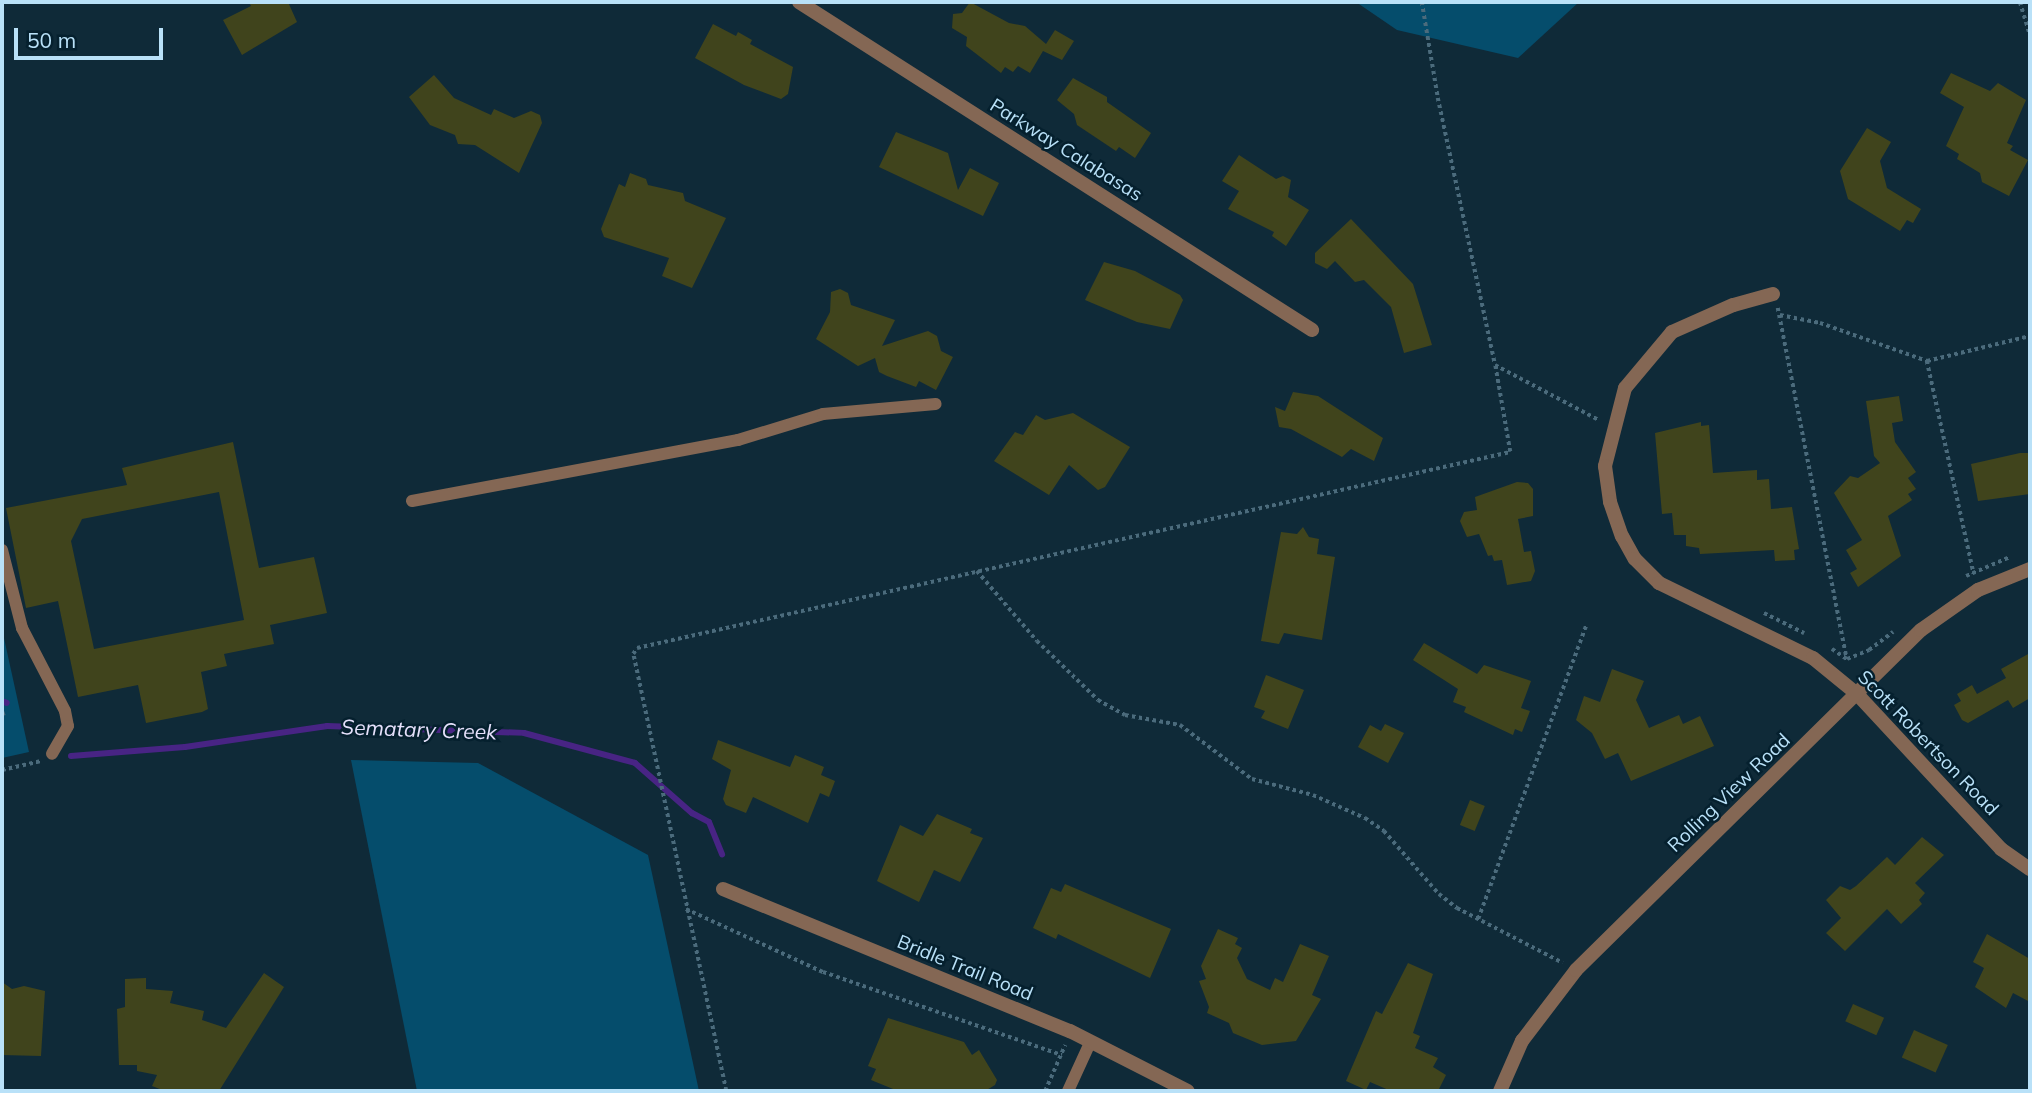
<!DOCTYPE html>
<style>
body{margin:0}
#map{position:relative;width:2032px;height:1093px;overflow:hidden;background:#0f2a38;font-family:Mulish,sans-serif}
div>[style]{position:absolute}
.green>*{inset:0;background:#054d6c}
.stream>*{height:6px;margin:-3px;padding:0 3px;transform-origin:3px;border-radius:3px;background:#482484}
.building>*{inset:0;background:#40441c;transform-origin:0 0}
.path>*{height:3.5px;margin-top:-1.75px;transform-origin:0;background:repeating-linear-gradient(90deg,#4b6b7c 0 3.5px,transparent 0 7px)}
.lane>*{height:12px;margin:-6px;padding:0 6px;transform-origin:6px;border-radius:6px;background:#846754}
.street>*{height:14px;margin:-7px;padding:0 7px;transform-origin:7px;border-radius:7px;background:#846754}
span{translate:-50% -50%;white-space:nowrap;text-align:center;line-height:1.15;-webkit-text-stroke:5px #05202e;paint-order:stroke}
.street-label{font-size:19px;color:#b9e1f8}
.water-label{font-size:21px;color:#e5e0fb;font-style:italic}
.frame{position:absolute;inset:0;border:4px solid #b9e1f8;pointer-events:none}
.scale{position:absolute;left:14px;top:28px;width:149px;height:32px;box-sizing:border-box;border:4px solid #b9e1f8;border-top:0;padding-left:9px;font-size:21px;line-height:24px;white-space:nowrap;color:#b9e1f8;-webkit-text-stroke:5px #05202e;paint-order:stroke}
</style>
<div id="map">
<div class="green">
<div style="clip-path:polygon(1356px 2px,1579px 2px,1518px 58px,1397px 30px)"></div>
<div style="clip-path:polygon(2px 629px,29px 752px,2px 758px)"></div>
<div style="clip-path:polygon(351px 760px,478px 763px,648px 855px,699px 1091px,417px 1091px)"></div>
</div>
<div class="stream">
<div style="left:2px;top:701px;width:5px;rotate:22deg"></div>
<div style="left:71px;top:756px;width:114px;rotate:-4.5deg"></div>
<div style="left:185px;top:747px;width:144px;rotate:-8.4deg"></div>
<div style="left:327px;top:726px;width:197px;rotate:2deg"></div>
<div style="left:524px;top:733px;width:115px;rotate:15.1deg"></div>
<div style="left:635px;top:763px;width:76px;rotate:41.3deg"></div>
<div style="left:692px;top:813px;width:19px;rotate:28deg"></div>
<div style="left:709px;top:822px;width:35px;rotate:68deg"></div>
</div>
<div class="building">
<div style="clip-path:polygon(249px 2px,288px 2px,297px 22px,242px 55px,223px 20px,251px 6px)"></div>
<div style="clip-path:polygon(970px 2px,1009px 23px,1025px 26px,1046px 44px,1055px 30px,1074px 41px,1062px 60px,1043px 51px,1030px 73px,1018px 66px,1013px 72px,1005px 67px,1001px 73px,966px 46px,967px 37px,952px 28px,953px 14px,962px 13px)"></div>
<div style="clip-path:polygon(713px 24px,736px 36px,738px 32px,752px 40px,750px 44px,793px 67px,788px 94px,781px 99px,744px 85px,695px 58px)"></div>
<div style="clip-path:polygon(1951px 73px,1990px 91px,1998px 83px,2026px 100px,2007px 143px,2013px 146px,2010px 150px,2028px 160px,2009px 196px,1982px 182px,1980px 173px,1957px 159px,1959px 154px,1946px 146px,1964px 107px,1940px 93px)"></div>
<div style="clip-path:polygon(434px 75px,454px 98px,491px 115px,494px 109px,514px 118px,531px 111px,540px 115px,542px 123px,519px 173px,475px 145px,458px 144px,455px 135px,430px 125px,409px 97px)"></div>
<div style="clip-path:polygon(1073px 78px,1107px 97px,1107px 102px,1151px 133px,1135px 158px,1119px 147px,1116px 151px,1077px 125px,1074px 114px,1057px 100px)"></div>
<div style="clip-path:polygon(1867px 128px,1891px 142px,1880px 161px,1887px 188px,1921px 209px,1913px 223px,1907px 220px,1900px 231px,1848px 199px,1840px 171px)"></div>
<div style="clip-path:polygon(896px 132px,948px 153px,958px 190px,970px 168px,999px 183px,983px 216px,879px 167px)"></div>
<div style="clip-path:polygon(1239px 155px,1276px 179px,1283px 176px,1291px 180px,1288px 197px,1309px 210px,1286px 246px,1272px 236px,1274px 232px,1228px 209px,1239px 191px,1222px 181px)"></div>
<div style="clip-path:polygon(630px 173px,646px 179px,648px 185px,683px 193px,685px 201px,726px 218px,692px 288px,662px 276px,669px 258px,604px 237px,601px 229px,619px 184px,625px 187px)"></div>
<div style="clip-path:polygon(1351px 219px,1413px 284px,1432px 345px,1404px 353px,1391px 307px,1364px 280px,1355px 282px,1335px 261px,1327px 269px,1315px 263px,1315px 253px)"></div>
<div style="clip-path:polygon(1104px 262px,1135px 271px,1180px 295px,1183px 300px,1170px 329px,1137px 322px,1085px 300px)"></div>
<div style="clip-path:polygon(840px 289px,848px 293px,851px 305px,895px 320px,882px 346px,928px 331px,937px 336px,941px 351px,953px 357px,936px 390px,919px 381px,916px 387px,887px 376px,879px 372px,875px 358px,858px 366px,816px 339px,830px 312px,831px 292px)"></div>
<div style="clip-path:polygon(1293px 392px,1318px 396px,1383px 438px,1374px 461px,1351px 449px,1342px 457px,1291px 429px,1279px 427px,1275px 407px,1285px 411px)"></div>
<div style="clip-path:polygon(1899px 396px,1903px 421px,1892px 423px,1895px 442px,1916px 472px,1908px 478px,1916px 489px,1908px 494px,1912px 500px,1888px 516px,1901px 556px,1858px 587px,1850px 573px,1857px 569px,1846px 550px,1862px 540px,1834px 493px,1850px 476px,1858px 478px,1880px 463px,1874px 456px,1866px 401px)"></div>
<div style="clip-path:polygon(1073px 413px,1130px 447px,1105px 487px,1098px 490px,1069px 465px,1049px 495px,994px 461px,1015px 432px,1023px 435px,1036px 415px,1045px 420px)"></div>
<div style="clip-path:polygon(1701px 422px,1701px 426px,1709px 425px,1713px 473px,1757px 470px,1757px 480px,1769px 479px,1771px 509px,1792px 507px,1799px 549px,1794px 550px,1795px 560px,1775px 561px,1774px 550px,1700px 554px,1699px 548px,1686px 546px,1686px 535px,1674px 535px,1672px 513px,1662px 514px,1655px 433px)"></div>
<div style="clip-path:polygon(evenodd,233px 442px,259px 568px,314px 557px,327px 613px,270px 625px,274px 644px,224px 654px,227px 666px,201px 672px,208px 709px,202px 712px,146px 723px,138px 685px,78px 697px,58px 601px,26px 608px,6px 508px,127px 485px,122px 468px,233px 442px,219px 492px,244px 620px,94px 649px,71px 541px,82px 519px,219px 492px)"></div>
<div style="clip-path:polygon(2020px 453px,2030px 453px,2030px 494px,1978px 501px,1971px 464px)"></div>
<div style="clip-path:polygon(1517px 482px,1528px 483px,1533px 489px,1533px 516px,1518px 519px,1524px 552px,1531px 551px,1535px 571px,1531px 581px,1507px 585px,1502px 560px,1494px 561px,1492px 555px,1488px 556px,1479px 534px,1467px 537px,1460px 521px,1464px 512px,1477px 510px,1475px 497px)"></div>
<div style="clip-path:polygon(1303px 527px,1309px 537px,1319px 539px,1317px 554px,1335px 557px,1322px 640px,1284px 633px,1279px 644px,1261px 641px,1281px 532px,1297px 534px)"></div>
<div style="clip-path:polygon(1424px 643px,1477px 674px,1484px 665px,1531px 681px,1521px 708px,1530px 711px,1522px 732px,1515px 729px,1513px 735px,1464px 712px,1466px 707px,1453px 702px,1458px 689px,1413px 660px)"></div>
<div style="clip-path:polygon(2030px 653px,2030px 698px,2013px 708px,2008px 700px,1968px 723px,1962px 720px,1954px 705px,1961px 701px,1957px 694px,1972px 685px,1977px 694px,2006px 678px,2001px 669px)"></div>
<div style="clip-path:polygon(1612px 669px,1644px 681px,1636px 700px,1649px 728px,1679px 715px,1683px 724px,1700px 716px,1714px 746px,1631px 781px,1618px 753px,1605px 759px,1592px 733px,1576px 720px,1584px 696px,1600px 702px)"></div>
<div style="clip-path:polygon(1266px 675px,1304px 690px,1288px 729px,1261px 718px,1265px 711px,1254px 707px)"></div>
<div style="clip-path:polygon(1385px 724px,1404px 733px,1388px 763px,1358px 747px,1370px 725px,1381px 731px)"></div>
<div style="clip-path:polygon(718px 740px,790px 767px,795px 755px,824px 767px,821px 775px,835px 781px,829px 797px,820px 793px,808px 823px,753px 797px,746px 813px,726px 805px,723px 799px,731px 770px,712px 759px)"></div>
<div style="left:1470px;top:800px;width:16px;height:27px;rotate:22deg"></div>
<div style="clip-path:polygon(937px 814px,972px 829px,970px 833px,983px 838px,960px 882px,934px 870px,919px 902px,877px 881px,900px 825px,923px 836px)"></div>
<div style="clip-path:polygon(1922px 837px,1944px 855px,1915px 883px,1925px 893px,1919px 900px,1922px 904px,1901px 924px,1887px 909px,1845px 951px,1826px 933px,1841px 918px,1826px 900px,1840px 886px,1850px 890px,1856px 886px,1887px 857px,1895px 865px)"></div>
<div style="clip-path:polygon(1065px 884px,1171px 929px,1150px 978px,1058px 934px,1056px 939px,1033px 928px,1051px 888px,1061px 892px)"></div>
<div style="clip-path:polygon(1218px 929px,1238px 938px,1235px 944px,1242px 948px,1237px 958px,1247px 979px,1270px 990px,1275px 978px,1283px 982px,1300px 944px,1329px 956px,1312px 995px,1321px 999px,1296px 1041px,1262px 1045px,1233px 1033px,1229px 1023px,1207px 1013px,1209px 1007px,1199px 981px,1206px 979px,1201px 966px)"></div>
<div style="clip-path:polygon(1987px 934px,2030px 959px,2030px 1002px,2013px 993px,2006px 1008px,1975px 987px,1984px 968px,1973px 962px)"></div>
<div style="clip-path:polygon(1408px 963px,1433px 974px,1413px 1033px,1420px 1036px,1415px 1048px,1438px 1058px,1433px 1067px,1446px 1075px,1438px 1091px,1391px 1091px,1370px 1082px,1366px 1090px,1346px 1081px,1376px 1011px,1382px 1014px)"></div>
<div style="clip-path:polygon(264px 973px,284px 987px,219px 1091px,165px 1091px,152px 1086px,157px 1075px,137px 1071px,137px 1065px,119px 1065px,117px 1009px,125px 1007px,125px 979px,146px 978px,146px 989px,173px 991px,170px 1003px,204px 1011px,202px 1020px,226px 1028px)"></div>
<div style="clip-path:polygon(2px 982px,12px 989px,24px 986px,45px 991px,41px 1056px,2px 1055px)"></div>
<div style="left:1853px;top:1004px;width:34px;height:19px;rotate:24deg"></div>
<div style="clip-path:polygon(888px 1018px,964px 1042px,972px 1055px,979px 1050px,997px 1080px,995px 1085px,985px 1091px,898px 1091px,871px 1080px,876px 1069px,868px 1066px)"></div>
<div style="left:1914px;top:1030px;width:37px;height:30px;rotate:24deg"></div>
</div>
<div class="path">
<div style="left:1422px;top:2px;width:97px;rotate:80.5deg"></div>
<div style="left:1438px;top:98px;width:273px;rotate:77.9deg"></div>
<div style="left:1495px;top:365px;width:118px;rotate:27.9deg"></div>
<div style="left:2020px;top:2px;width:34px;rotate:73deg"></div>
<div style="left:1778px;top:308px;width:358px;rotate:78.9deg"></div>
<div style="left:1780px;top:315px;width:41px;rotate:11.3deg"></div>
<div style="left:1820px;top:323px;width:114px;rotate:19.6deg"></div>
<div style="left:1927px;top:361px;width:218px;rotate:77.6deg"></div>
<div style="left:1927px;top:361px;width:106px;rotate:-13.6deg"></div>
<div style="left:977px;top:571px;width:92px;rotate:49.4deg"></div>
<div style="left:1037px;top:641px;width:85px;rotate:44deg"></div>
<div style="left:1098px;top:700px;width:31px;rotate:29deg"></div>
<div style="left:1125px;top:715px;width:56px;rotate:10.3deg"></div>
<div style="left:1180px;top:725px;width:90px;rotate:36.9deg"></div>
<div style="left:1252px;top:779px;width:63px;rotate:14.7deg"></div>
<div style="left:1313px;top:795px;width:57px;rotate:23.9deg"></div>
<div style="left:1365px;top:818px;width:23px;rotate:34deg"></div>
<div style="left:1384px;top:831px;width:84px;rotate:48.9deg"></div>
<div style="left:1439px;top:894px;width:23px;rotate:38deg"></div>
<div style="left:1457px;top:908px;width:119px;rotate:27.4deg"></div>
<div style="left:1966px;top:576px;width:48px;rotate:-23.4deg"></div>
<div style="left:1764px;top:613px;width:45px;rotate:26.6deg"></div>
<div style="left:1832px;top:649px;width:18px;rotate:34deg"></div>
<div style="left:1847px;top:659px;width:24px;rotate:-22deg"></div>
<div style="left:1869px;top:650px;width:30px;rotate:-37deg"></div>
<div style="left:2px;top:714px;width:3px;rotate:-18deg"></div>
<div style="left:2px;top:770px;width:40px;rotate:-13deg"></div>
<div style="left:686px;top:909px;width:151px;rotate:24.7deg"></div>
<div style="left:823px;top:972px;width:253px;rotate:19.2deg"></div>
<div style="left:1478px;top:919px;width:313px;rotate:-69.8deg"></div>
<div style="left:726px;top:1091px;width:447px;rotate:-102deg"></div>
<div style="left:633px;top:654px;width:7px;rotate:-56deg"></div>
<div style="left:637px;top:648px;width:895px;rotate:-12.65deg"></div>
<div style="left:1510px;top:452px;width:88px;rotate:-99.8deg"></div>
<div style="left:1045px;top:1091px;width:50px;rotate:-66.5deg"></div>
</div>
<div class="lane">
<div style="left:412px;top:501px;width:332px;rotate:-10.6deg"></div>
<div style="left:738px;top:440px;width:89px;rotate:-17deg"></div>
<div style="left:823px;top:414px;width:113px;rotate:-5.1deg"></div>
<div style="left:2px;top:550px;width:81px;rotate:75.6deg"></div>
<div style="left:22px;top:628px;width:93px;rotate:62.6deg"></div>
<div style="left:65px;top:711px;width:15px;rotate:79deg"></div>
<div style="left:68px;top:726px;width:32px;rotate:120deg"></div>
<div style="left:1068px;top:1091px;width:53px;rotate:-65.4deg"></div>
</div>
<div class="street">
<div style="left:799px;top:2px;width:609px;rotate:32.59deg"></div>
<div style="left:1773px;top:294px;width:41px;rotate:164.6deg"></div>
<div style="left:1733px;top:305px;width:67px;rotate:156.1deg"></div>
<div style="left:1672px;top:332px;width:73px;rotate:130deg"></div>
<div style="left:1625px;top:388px;width:81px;rotate:104.4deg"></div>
<div style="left:1605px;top:466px;width:36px;rotate:82deg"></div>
<div style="left:1610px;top:502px;width:36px;rotate:71deg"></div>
<div style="left:1622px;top:536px;width:26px;rotate:61deg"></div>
<div style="left:1635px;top:559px;width:34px;rotate:45deg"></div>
<div style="left:1659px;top:583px;width:171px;rotate:26deg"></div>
<div style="left:1813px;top:658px;width:57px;rotate:39.3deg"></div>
<div style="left:1857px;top:694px;width:212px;rotate:47.1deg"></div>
<div style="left:2001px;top:849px;width:35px;rotate:35deg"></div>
<div style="left:723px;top:889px;width:375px;rotate:22.3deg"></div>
<div style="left:1070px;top:1031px;width:132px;rotate:27deg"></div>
<div style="left:1500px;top:1091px;width:55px;rotate:-66.3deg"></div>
<div style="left:1522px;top:1041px;width:89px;rotate:-52.7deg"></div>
<div style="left:1576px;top:970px;width:484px;rotate:-44.6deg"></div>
<div style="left:1921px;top:630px;width:70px;rotate:-35.1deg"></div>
<div style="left:1978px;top:590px;width:56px;rotate:-22deg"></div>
</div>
<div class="street-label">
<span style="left:1066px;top:150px;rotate:32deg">Parkway Calabasas</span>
<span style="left:1928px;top:743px;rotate:46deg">Scott Robertson Road</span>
<span style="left:1729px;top:793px;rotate:-44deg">Rolling View Road</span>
<span style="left:965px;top:968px;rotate:22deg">Bridle Trail Road</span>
</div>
<div class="water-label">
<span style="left:419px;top:729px;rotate:2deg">Sematary Creek</span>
</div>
<div class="frame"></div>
<div class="scale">50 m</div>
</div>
